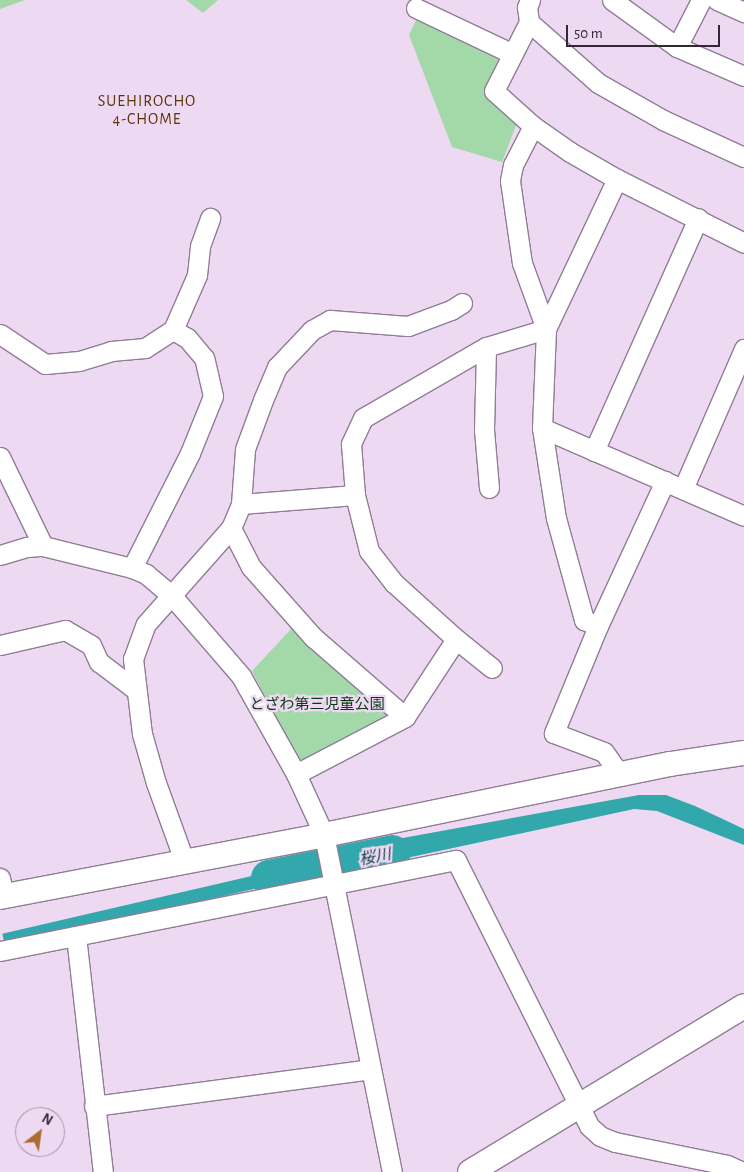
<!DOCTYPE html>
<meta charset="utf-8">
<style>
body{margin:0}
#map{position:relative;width:744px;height:1172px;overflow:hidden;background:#eed9f3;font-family:"Alegreya Sans","Noto Sans JP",sans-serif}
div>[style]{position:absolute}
.green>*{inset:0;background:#a3d9a9}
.water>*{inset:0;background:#32a7ac;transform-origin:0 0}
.river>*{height:36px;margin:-18px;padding:0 18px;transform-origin:18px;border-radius:18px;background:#32a7ac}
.roads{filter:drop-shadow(1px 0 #907d95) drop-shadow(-1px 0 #907d95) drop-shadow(0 1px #907d95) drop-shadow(0 -1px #907d95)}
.minor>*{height:19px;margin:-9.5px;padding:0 9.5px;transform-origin:9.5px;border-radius:9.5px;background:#fff}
.tertiary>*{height:24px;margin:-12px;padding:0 12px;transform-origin:12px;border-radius:12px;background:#fff}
span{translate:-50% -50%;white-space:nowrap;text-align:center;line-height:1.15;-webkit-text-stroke:4.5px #eed9f3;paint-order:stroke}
.park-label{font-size:15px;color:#0a3815}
.neighbourhood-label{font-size:16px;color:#5d3308;letter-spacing:1px}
.water-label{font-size:16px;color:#144649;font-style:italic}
.north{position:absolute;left:15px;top:1107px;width:50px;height:50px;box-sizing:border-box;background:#eed9f3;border:1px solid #a292a6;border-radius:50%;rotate:30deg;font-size:14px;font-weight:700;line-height:20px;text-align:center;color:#302832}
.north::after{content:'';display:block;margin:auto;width:18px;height:22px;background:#ac6d34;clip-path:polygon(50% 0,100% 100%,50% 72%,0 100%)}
.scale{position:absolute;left:566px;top:25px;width:154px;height:22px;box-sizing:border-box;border:2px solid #302832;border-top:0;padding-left:6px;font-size:15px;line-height:18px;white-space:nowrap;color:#302832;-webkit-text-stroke:4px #eed9f3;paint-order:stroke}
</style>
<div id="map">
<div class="green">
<div style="clip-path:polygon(0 0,25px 0,0 9px)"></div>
<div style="clip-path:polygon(186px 0,218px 0,203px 13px)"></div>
<div style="clip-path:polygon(417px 18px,500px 56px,486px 92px,517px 123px,502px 162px,452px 147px,409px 35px)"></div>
<div style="clip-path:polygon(293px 627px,394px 716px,299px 761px,252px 671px)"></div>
</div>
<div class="water">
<div style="clip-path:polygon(639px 795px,666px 795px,695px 806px,744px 829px,744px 845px,657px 811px,634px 809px,346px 871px,342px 849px)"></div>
<div style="left:317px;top:861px;width:13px;height:323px;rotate:77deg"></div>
</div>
<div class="river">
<div style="left:269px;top:878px;width:126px;rotate:-11.4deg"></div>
</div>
<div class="roads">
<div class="minor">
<div style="left:530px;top:0;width:8px;rotate:113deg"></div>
<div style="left:527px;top:7px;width:15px;rotate:82deg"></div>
<div style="left:529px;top:22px;width:92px;rotate:41.5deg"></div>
<div style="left:598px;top:83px;width:75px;rotate:29.6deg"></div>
<div style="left:663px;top:120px;width:89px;rotate:24.6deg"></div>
<div style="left:612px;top:0;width:80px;rotate:35.9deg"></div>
<div style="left:677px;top:47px;width:73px;rotate:23.4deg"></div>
<div style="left:717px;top:0;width:30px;rotate:24deg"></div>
<div style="left:416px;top:8px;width:107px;rotate:25.4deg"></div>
<div style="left:529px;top:22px;width:77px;rotate:116.9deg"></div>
<div style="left:494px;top:91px;width:52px;rotate:41.9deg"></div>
<div style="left:533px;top:126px;width:44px;rotate:117.1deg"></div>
<div style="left:513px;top:165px;width:16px;rotate:101deg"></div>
<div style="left:510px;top:181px;width:83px;rotate:81.7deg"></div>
<div style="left:522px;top:263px;width:70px;rotate:70deg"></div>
<div style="left:546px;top:329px;width:99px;rotate:92.3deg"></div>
<div style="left:542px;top:428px;width:91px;rotate:81.2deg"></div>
<div style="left:556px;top:518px;width:106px;rotate:74.6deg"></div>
<div style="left:584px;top:620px;width:15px;rotate:23deg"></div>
<div style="left:598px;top:626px;width:160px;rotate:-65.2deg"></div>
<div style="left:677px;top:47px;width:53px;rotate:-62.9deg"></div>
<div style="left:533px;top:126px;width:45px;rotate:35.1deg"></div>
<div style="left:570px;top:152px;width:54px;rotate:29.9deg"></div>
<div style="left:0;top:334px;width:54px;rotate:33.7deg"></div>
<div style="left:45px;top:364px;width:34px;rotate:-5deg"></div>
<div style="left:79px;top:361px;width:34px;rotate:-17deg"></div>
<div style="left:111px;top:351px;width:34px;rotate:-5deg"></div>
<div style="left:145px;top:348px;width:33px;rotate:-33deg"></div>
<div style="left:173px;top:330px;width:60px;rotate:-66.4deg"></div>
<div style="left:197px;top:275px;width:29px;rotate:-84deg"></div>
<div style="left:200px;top:246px;width:30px;rotate:-70deg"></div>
<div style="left:486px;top:347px;width:63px;rotate:-16.7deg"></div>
<div style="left:546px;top:329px;width:166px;rotate:-64.7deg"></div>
<div style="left:617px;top:179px;width:142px;rotate:26.7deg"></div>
<div style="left:542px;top:428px;width:220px;rotate:23.5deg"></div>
<div style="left:594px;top:451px;width:255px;rotate:-65.9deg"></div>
<div style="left:0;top:457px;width:99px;rotate:64.2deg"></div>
<div style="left:489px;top:488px;width:58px;rotate:-94.9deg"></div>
<div style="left:484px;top:430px;width:83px;rotate:-88.6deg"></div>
<div style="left:486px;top:347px;width:142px;rotate:150deg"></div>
<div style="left:363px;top:418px;width:29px;rotate:115deg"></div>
<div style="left:351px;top:444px;width:51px;rotate:85.5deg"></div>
<div style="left:355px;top:495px;width:58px;rotate:76deg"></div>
<div style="left:369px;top:551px;width:41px;rotate:52deg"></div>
<div style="left:394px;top:583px;width:84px;rotate:42.1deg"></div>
<div style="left:456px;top:639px;width:46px;rotate:38.9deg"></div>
<div style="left:683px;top:489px;width:153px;rotate:-66.5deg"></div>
<div style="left:241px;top:504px;width:114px;rotate:-4.5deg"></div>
<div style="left:231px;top:528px;width:44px;rotate:62.9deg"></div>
<div style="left:251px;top:567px;width:94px;rotate:48.5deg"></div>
<div style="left:313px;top:637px;width:122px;rotate:41deg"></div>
<div style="left:0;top:555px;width:28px;rotate:-17deg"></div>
<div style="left:27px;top:547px;width:16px;rotate:-4deg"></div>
<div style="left:43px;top:546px;width:92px;rotate:13.9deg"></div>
<div style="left:132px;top:568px;width:15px;rotate:23deg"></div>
<div style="left:146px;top:574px;width:34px;rotate:40deg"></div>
<div style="left:172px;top:596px;width:106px;rotate:49.2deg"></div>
<div style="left:241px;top:676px;width:112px;rotate:60.7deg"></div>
<div style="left:296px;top:774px;width:67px;rotate:65.3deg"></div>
<div style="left:324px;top:835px;width:344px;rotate:78.6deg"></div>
<div style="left:132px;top:568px;width:129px;rotate:-63.2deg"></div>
<div style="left:190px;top:453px;width:61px;rotate:-68deg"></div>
<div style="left:213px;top:396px;width:39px;rotate:-103deg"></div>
<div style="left:204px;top:358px;width:26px;rotate:-130deg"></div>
<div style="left:187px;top:338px;width:16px;rotate:-150deg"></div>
<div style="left:598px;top:626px;width:116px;rotate:112.4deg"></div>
<div style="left:554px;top:733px;width:53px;rotate:20.8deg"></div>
<div style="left:604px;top:752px;width:28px;rotate:55deg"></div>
<div style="left:0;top:645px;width:67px;rotate:-13deg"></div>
<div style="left:65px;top:630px;width:30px;rotate:30deg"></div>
<div style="left:91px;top:645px;width:19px;rotate:65deg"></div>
<div style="left:99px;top:662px;width:46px;rotate:37.1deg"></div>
<div style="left:296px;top:774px;width:123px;rotate:-27.6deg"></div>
<div style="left:405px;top:717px;width:93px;rotate:-56.8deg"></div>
<div style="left:185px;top:863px;width:85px;rotate:-109.9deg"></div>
<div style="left:156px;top:783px;width:51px;rotate:-105.9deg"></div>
<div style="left:142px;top:734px;width:76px;rotate:-96.8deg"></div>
<div style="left:133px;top:659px;width:37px;rotate:-70deg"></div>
<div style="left:146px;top:624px;width:128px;rotate:-48.5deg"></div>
<div style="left:231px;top:528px;width:26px;rotate:-67deg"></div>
<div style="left:241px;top:504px;width:55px;rotate:-85.8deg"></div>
<div style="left:245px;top:449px;width:52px;rotate:-69.8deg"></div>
<div style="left:263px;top:400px;width:36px;rotate:-67deg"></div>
<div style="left:277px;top:367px;width:51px;rotate:-46.6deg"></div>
<div style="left:312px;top:330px;width:21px;rotate:-29deg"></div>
<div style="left:330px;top:320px;width:78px;rotate:4.4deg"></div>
<div style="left:408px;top:326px;width:46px;rotate:-20.4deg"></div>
<div style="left:451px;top:310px;width:13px;rotate:-32deg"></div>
<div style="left:0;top:878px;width:18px;rotate:77deg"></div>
<div style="left:76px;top:936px;width:238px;rotate:83.5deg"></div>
<div style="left:0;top:951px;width:465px;rotate:-11.3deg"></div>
<div style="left:456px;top:860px;width:297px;rotate:63.4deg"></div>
<div style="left:589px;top:1126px;width:15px;rotate:42deg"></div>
<div style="left:600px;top:1136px;width:16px;rotate:22deg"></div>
<div style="left:615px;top:1142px;width:114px;rotate:11.6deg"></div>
<div style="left:727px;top:1165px;width:17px;rotate:24deg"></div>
<div style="left:94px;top:1106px;width:278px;rotate:-7.6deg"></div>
</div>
<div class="tertiary">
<div style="left:0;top:897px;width:330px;rotate:-10.8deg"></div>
<div style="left:324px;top:835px;width:353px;rotate:-11.6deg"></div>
<div style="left:670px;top:764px;width:75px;rotate:-8.5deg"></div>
<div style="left:470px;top:1172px;width:320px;rotate:-31.2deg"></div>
</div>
</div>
<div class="park-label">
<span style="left:317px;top:705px">とざわ第三児童公園</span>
</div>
<div class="neighbourhood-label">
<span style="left:147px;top:110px">SUEHIROCHO<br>4-CHOME</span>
</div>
<div class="water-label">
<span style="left:375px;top:857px;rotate:-11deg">桜川</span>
</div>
<div class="north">N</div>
<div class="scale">50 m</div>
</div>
